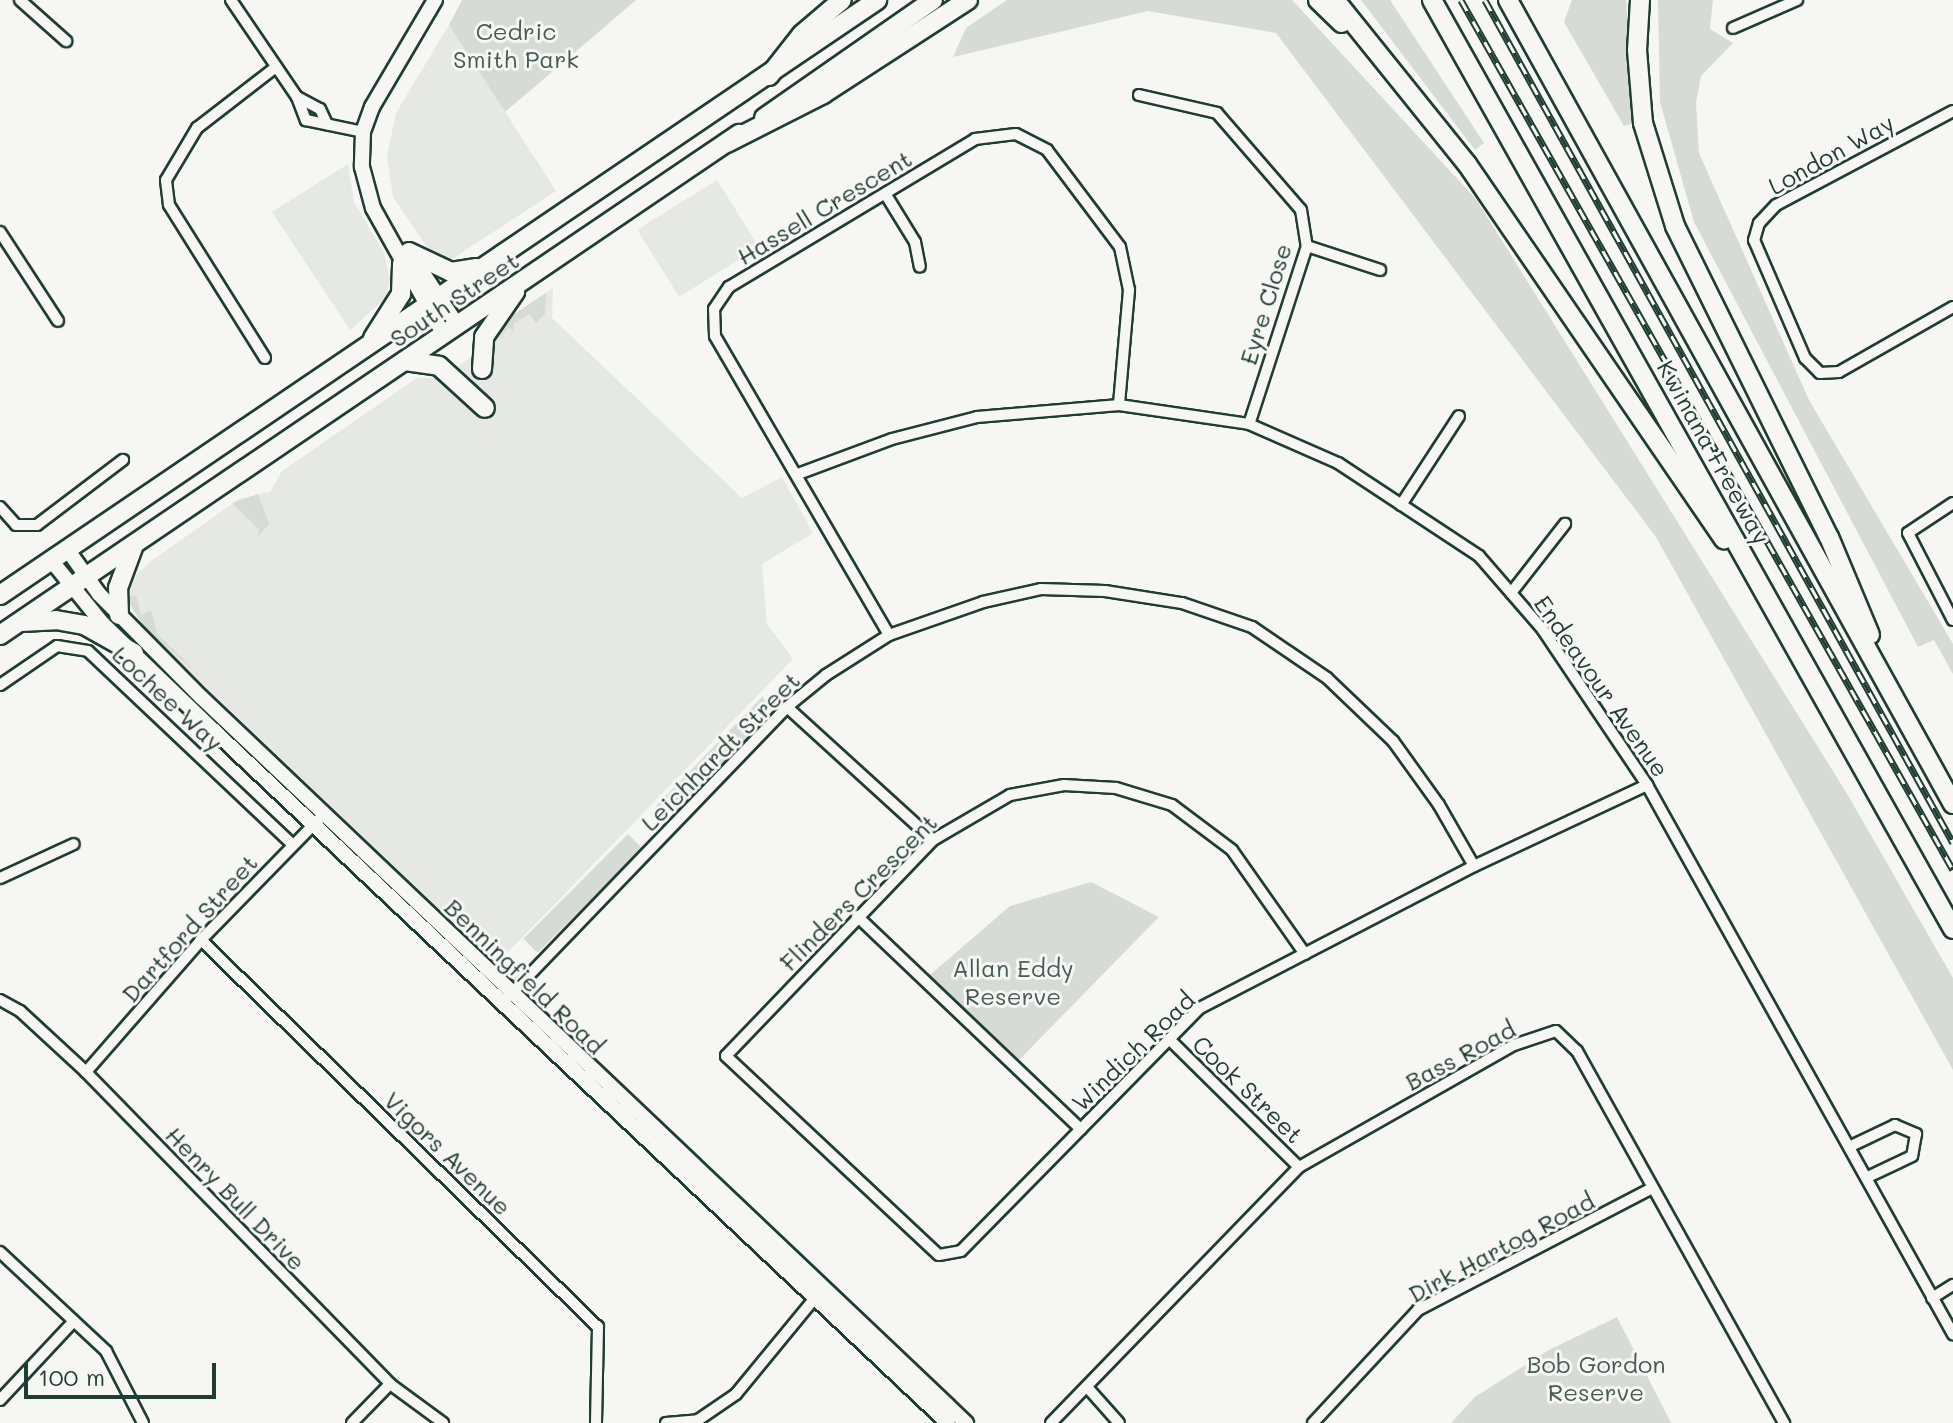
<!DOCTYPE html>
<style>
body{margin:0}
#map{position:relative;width:1953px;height:1423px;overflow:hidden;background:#f6f6f2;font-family:Mali,sans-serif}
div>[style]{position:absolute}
.built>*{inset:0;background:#e6e8e4;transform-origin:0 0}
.green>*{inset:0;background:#d6dbd6;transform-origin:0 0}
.roads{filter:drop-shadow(2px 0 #1f3d34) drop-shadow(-2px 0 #1f3d34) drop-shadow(0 2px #1f3d34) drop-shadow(0 -2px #1f3d34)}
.minor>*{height:10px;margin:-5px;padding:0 5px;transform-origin:5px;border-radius:5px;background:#f6f6f2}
.secondary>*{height:14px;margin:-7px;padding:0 7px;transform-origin:7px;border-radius:7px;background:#f6f6f2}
.trunk>*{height:18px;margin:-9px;padding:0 9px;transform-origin:9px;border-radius:9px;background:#f6f6f2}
.motorway>*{height:18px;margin:-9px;padding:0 9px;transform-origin:9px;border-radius:9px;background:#f6f6f2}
.rail>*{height:7px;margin-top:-3.5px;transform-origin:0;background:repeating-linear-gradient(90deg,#f6f6f2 0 12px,#1f3d34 0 24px);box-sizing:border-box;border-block:2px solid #1f3d34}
span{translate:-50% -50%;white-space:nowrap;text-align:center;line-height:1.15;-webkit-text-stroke:6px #f6f6f2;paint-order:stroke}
.park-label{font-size:24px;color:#445d54}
.street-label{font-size:24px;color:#1f3d34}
.scale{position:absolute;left:24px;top:1363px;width:192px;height:36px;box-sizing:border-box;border:4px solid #1f3d34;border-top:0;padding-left:10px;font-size:24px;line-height:28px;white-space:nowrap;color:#1f3d34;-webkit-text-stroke:6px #f6f6f2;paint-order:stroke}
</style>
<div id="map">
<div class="built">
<div style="clip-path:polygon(449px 25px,556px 191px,452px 259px,429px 250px,393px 197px,387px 156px,396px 113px)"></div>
<div style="clip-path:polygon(348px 164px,354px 202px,384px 253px,390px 281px,386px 298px,350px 330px,272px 212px)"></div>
<div style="left:717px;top:180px;width:79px;height:94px;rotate:58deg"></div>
<div style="clip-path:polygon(553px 288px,552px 318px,742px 498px,782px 477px,813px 533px,762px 564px,767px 624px,793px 659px,504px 956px,490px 957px,150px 634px,132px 609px,129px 592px,136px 575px,154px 559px,239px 499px,270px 492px,282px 471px,417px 378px,441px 378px,487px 346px,507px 319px)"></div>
</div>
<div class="green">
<div style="clip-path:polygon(462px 0,636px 0,505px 112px,449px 25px)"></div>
<div style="clip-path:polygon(1007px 0,1292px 0,1476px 199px,1846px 792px,1953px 978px,1953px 1070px,1656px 537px,1276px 33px,1148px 11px,953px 57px,966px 28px)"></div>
<div style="clip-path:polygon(1361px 0,1390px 0,1484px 143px,1475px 150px)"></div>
<div style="clip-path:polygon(1572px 0,1626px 0,1635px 123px,1624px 126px,1564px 22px)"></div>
<div style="clip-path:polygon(1658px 0,1713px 0,1710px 29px,1733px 43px,1701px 76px,1696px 103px,1699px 153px,1809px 400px,1953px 644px,1953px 674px,1934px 640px,1918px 647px,1694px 222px,1660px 102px)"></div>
<div style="clip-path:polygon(546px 293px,545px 314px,536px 323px,529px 314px,513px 324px,515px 333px,509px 327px,496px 341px,507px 319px)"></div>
<div style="clip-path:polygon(258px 494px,269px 524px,258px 537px,259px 529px,232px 503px)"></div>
<div style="clip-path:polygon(136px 595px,141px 615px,151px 610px,157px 633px,198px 674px,143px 626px,130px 604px,130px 597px)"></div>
<div style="clip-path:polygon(763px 696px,769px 715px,676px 812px,668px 814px,656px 806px)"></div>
<div style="left:628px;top:834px;width:20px;height:148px;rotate:45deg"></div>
<div style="clip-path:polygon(1091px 882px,1159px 917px,1014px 1065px,924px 980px,1010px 906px)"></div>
<div style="clip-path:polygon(1617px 1317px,1671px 1423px,1451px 1423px,1475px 1397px,1549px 1350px)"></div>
</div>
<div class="roads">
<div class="minor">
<div style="left:20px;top:0;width:62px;rotate:41.7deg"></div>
<div style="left:231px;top:0;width:117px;rotate:55.8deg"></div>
<div style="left:297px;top:97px;width:25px;rotate:69deg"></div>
<div style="left:306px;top:120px;width:58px;rotate:11.9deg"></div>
<div style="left:1733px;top:28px;width:70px;rotate:-23.6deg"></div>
<div style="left:1139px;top:95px;width:80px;rotate:13deg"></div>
<div style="left:1217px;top:113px;width:128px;rotate:49.1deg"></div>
<div style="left:1301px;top:210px;width:36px;rotate:81deg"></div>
<div style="left:1307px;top:246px;width:187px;rotate:108deg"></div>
<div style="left:297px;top:97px;width:26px;rotate:28deg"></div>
<div style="left:320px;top:109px;width:17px;rotate:65deg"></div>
<div style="left:1953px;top:111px;width:200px;rotate:152deg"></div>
<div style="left:1776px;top:205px;width:25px;rotate:133deg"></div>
<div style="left:1759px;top:223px;width:18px;rotate:106deg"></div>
<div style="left:1754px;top:240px;width:129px;rotate:66.6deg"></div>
<div style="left:1805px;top:358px;width:21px;rotate:45deg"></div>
<div style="left:1820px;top:373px;width:19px;rotate:-3deg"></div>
<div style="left:1839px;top:372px;width:131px;rotate:-29.7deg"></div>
<div style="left:886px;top:195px;width:55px;rotate:58.3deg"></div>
<div style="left:915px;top:242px;width:25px;rotate:79deg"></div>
<div style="left:0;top:232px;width:106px;rotate:56.9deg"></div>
<div style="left:1307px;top:246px;width:77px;rotate:18.2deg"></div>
<div style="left:265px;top:358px;width:181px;rotate:-122.1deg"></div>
<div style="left:169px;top:205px;width:25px;rotate:-97deg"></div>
<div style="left:166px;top:180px;width:61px;rotate:-59.2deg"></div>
<div style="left:197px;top:128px;width:100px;rotate:-37.7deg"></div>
<div style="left:798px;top:474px;width:100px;rotate:-20.4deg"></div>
<div style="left:892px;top:439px;width:88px;rotate:-14.5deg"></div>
<div style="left:977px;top:417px;width:143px;rotate:-4.8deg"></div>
<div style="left:1119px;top:405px;width:131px;rotate:8.3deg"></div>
<div style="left:1249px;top:424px;width:97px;rotate:23.7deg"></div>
<div style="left:1338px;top:463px;width:169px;rotate:33.4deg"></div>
<div style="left:1479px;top:556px;width:98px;rotate:49.1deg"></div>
<div style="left:1543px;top:630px;width:187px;rotate:56.1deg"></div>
<div style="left:1647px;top:785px;width:629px;rotate:60.87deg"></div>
<div style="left:1953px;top:503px;width:54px;rotate:146.3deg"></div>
<div style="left:1908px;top:533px;width:98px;rotate:62.7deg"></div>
<div style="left:1401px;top:505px;width:106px;rotate:-56.9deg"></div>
<div style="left:0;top:507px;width:24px;rotate:48deg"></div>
<div style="left:16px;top:525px;width:21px"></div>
<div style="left:37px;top:525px;width:108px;rotate:-37.1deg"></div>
<div style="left:1511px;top:593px;width:88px;rotate:-52deg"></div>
<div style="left:889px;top:635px;width:346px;rotate:-120.2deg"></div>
<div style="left:715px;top:336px;width:27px;rotate:-92deg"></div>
<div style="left:714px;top:309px;width:27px;rotate:-56deg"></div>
<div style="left:729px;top:287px;width:287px;rotate:-31deg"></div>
<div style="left:975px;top:139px;width:41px;rotate:-7deg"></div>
<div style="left:1016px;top:134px;width:35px;rotate:27deg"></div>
<div style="left:1047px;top:150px;width:121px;rotate:53deg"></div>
<div style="left:1120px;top:247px;width:44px;rotate:78.2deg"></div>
<div style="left:1129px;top:290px;width:115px;rotate:95deg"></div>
<div style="left:0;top:685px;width:69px;rotate:-34.4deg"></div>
<div style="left:57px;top:646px;width:31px;rotate:9deg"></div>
<div style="left:88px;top:651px;width:282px;rotate:43.4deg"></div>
<div style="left:787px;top:707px;width:197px;rotate:42.3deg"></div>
<div style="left:0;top:878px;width:81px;rotate:-24.7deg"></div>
<div style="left:857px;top:916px;width:309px;rotate:43.6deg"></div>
<div style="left:201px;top:940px;width:554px;rotate:44.27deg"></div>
<div style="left:598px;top:1327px;width:96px;rotate:91.2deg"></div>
<div style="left:1305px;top:954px;width:127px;rotate:-125.1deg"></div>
<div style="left:1232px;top:850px;width:75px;rotate:-143.1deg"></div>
<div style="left:1172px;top:805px;width:59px;rotate:-163.1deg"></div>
<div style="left:1116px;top:788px;width:52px;rotate:-176.7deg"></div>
<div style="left:1064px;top:785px;width:55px;rotate:169.5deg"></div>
<div style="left:1010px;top:795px;width:89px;rotate:149.7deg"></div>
<div style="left:933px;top:840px;width:299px;rotate:133.8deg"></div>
<div style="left:726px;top:1056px;width:291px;rotate:43.1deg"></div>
<div style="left:939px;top:1255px;width:22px;rotate:-10deg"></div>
<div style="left:961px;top:1251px;width:341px;rotate:-45.5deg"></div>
<div style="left:1200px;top:1008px;width:309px;rotate:-27.4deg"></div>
<div style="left:1474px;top:866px;width:191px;rotate:-25.1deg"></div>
<div style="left:508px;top:997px;width:402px;rotate:-46.1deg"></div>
<div style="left:787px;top:707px;width:50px;rotate:-39.4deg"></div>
<div style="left:826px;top:675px;width:75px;rotate:-32.4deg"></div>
<div style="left:889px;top:635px;width:100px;rotate:-19.3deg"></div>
<div style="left:983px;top:602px;width:59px;rotate:-12.6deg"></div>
<div style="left:1041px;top:589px;width:64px;rotate:1.8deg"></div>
<div style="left:1105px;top:591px;width:78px;rotate:8.9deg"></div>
<div style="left:1182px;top:603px;width:74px;rotate:18.9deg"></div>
<div style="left:1252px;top:627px;width:91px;rotate:34.2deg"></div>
<div style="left:1327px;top:678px;width:91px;rotate:43.7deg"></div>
<div style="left:1393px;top:741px;width:79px;rotate:54.3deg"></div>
<div style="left:1439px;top:805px;width:70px;rotate:60.2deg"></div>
<div style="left:0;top:1000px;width:23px;rotate:29deg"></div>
<div style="left:20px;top:1011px;width:90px;rotate:42.7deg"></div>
<div style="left:86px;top:1072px;width:436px;rotate:45.7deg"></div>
<div style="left:390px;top:1384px;width:66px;rotate:36.3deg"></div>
<div style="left:1169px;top:1039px;width:182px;rotate:44.6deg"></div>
<div style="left:86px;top:1072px;width:175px;rotate:-48.9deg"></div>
<div style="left:201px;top:940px;width:176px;rotate:-45.7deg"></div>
<div style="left:1851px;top:1146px;width:49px;rotate:-25.5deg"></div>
<div style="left:1895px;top:1125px;width:23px;rotate:23deg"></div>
<div style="left:1916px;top:1134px;width:22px;rotate:100deg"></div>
<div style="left:1912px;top:1156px;width:49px;rotate:154.5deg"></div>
<div style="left:0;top:1252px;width:145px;rotate:43deg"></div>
<div style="left:106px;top:1351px;width:81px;rotate:62.8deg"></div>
<div style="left:1932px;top:1298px;width:25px;rotate:-32deg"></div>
<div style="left:1087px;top:1387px;width:48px;rotate:48.4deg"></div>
<div style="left:0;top:1400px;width:108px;rotate:-46.9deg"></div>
<div style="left:352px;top:1423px;width:54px;rotate:-45.7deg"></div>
<div style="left:666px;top:1423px;width:32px;rotate:-5deg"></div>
<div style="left:698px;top:1420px;width:46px;rotate:-34.4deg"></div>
<div style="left:736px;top:1394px;width:129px;rotate:-50.6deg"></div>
<div style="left:1051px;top:1423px;width:356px;rotate:-45.9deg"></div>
<div style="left:1299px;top:1167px;width:247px;rotate:-29.6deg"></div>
<div style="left:1514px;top:1045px;width:44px;rotate:-18.4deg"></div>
<div style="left:1556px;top:1031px;width:29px;rotate:44deg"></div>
<div style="left:1577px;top:1051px;width:426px;rotate:60.9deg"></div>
<div style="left:1313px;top:1423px;width:154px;rotate:-47.1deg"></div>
<div style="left:1418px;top:1310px;width:264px;rotate:-27.5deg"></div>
</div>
<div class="secondary">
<div style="left:435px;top:0;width:124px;rotate:120.5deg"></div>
<div style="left:372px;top:107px;width:27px;rotate:110deg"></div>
<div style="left:363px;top:132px;width:35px;rotate:92deg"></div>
<div style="left:362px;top:167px;width:42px;rotate:75deg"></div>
<div style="left:373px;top:208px;width:145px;rotate:60.8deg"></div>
<div style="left:409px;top:252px;width:89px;rotate:56.5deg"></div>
<div style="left:67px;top:549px;width:55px;rotate:54.6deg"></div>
<div style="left:99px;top:594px;width:145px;rotate:45.3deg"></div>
<div style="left:201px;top:697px;width:1055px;rotate:43.5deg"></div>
<div style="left:51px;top:560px;width:82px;rotate:50.9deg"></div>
<div style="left:103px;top:624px;width:149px;rotate:43.9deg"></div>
<div style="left:210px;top:727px;width:1014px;rotate:43.32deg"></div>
</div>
<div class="trunk">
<div style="left:764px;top:118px;width:206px;rotate:-34.9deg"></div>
<div style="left:409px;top:252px;width:47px;rotate:25.5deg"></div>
<div style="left:451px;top:272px;width:26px;rotate:-9deg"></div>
<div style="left:373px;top:338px;width:52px;rotate:-57.5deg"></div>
<div style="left:401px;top:294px;width:31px;rotate:-88deg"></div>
<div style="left:405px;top:361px;width:34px;rotate:8deg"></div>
<div style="left:439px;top:366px;width:62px;rotate:42.4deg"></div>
<div style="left:482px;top:369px;width:32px;rotate:-86deg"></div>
<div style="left:484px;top:337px;width:55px;rotate:-55.4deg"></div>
<div style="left:0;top:595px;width:1060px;rotate:-34.15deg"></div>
<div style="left:119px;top:615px;width:27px;rotate:-92deg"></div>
<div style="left:118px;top:588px;width:46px;rotate:-69.6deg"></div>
<div style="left:21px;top:622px;width:35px;rotate:-3deg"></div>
<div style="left:56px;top:620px;width:28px;rotate:10deg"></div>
<div style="left:84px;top:625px;width:57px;rotate:29.2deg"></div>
<div style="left:0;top:635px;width:893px;rotate:-34.14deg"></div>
</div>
<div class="motorway">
<div style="left:1318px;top:0;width:33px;rotate:44deg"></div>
<div style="left:1335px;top:0;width:211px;rotate:51.2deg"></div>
<div style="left:1467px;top:164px;width:455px;rotate:55.6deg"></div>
<div style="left:1432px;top:0;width:1065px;rotate:60.72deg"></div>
<div style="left:1508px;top:0;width:919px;rotate:61.04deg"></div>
<div style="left:1640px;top:0;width:50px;rotate:93.4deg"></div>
<div style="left:1637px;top:50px;width:73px;rotate:85.3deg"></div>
<div style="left:1643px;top:123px;width:108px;rotate:72.7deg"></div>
<div style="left:1675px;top:226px;width:347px;rotate:63.7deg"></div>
<div style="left:1829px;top:537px;width:106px;rotate:67.3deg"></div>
<div style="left:769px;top:76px;width:53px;rotate:-51.8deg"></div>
<div style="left:802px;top:34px;width:52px;rotate:-40.4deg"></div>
<div style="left:727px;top:143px;width:108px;rotate:-27deg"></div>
<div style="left:823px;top:94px;width:173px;rotate:-33deg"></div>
</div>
</div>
<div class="rail">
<div style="left:1461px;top:0;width:999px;rotate:60.51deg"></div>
<div style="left:1485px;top:0;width:964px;rotate:60.96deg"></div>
</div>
<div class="park-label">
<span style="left:516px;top:45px">Cedric<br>Smith Park</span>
<span style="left:1013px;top:982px">Allan Eddy<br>Reserve</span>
<span style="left:1596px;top:1378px">Bob Gordon<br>Reserve</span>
</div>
<div class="street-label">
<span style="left:1831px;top:154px;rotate:-29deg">London Way</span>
<span style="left:824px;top:207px;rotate:-31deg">Hassell Crescent</span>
<span style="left:454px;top:299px;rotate:-34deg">South Street</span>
<span style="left:1265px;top:304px;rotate:-73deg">Eyre Close</span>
<span style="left:1714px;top:452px;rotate:61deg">Kwinana Freeway</span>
<span style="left:1602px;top:686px;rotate:55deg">Endeavour Avenue</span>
<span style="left:168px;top:698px;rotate:43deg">Lochee Way</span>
<span style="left:720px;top:751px;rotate:-45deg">Leichhardt Street</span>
<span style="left:858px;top:892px;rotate:-45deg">Flinders Crescent</span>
<span style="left:189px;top:928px;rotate:-48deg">Dartford Street</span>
<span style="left:525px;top:976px;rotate:44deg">Benningfield Road</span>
<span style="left:1133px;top:1051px;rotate:-44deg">Windich Road</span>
<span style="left:1460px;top:1055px;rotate:-28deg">Bass Road</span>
<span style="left:1248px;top:1089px;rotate:44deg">Cook Street</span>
<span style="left:448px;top:1153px;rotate:44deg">Vigors Avenue</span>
<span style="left:236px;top:1198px;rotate:46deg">Henry Bull Drive</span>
<span style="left:1501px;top:1247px;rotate:-28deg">Dirk Hartog Road</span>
</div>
<div class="scale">100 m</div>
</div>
